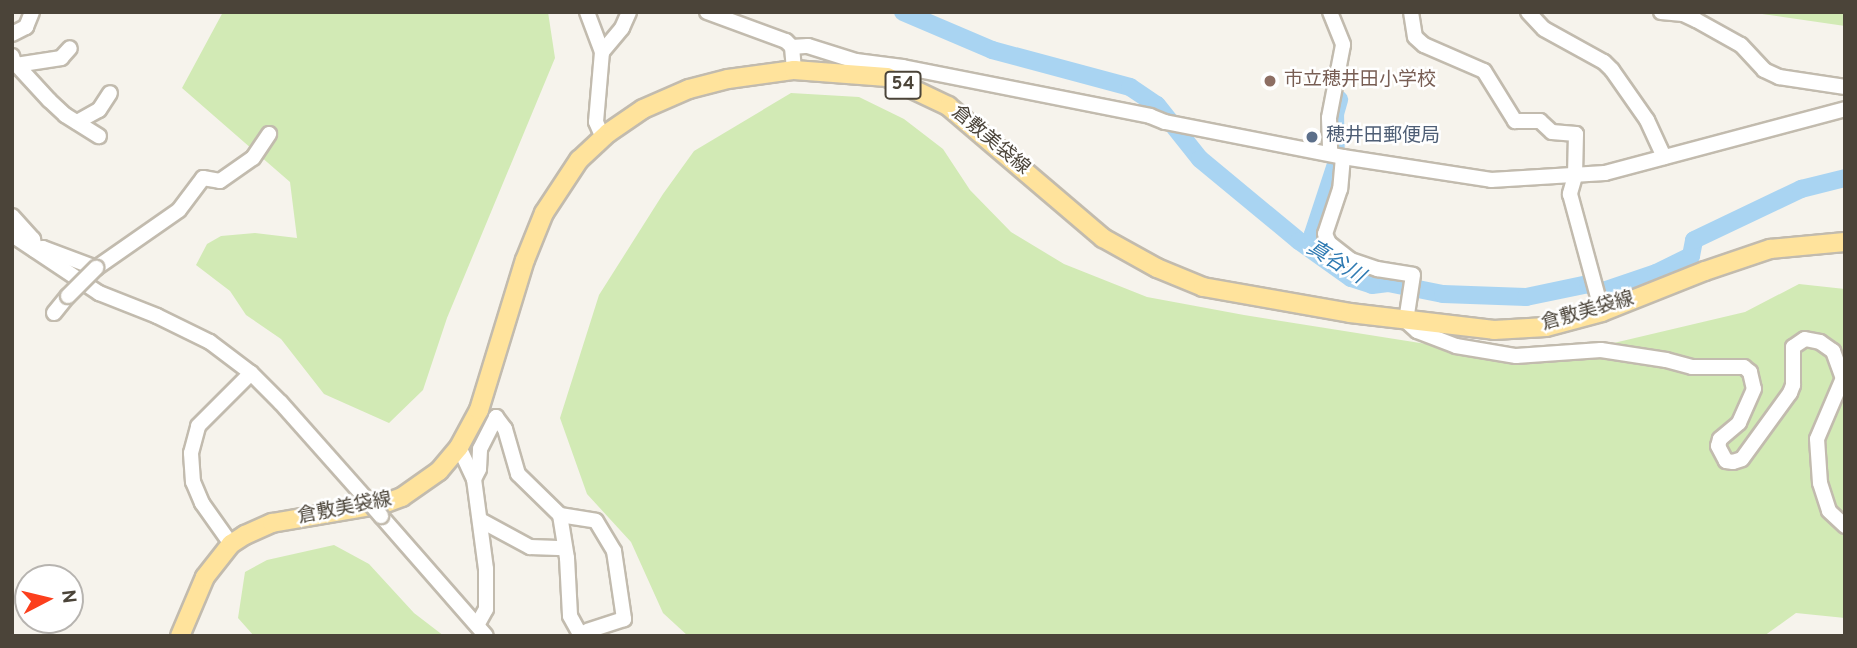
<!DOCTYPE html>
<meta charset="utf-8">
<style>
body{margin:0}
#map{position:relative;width:1857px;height:648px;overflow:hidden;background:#f6f3ec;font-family:Overpass,"Noto Sans JP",sans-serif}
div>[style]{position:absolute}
.green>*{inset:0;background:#d2eab5}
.river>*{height:18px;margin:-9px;padding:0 9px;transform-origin:9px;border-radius:9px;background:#a9d4f2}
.roads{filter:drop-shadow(2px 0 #c2bbae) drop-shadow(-2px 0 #c2bbae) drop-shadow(0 2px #c2bbae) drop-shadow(0 -2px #c2bbae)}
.minor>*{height:14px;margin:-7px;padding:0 7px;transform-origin:7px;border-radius:7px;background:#fff}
.major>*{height:18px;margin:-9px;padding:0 9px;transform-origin:9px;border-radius:9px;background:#ffe39c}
.bridges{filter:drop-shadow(2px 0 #c2bbae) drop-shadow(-2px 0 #c2bbae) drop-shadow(0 2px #c2bbae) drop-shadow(0 -2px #c2bbae)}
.minor-bridge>*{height:14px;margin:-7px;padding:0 7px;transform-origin:7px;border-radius:7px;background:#fff}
.dots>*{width:19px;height:19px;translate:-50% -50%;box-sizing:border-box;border:4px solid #fff;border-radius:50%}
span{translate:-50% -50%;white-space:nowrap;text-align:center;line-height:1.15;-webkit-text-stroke:5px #fff;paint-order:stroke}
.shield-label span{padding:2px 5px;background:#fff;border:2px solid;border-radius:5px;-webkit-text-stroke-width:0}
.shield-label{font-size:18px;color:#4b4439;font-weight:700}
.education-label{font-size:19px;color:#785e54}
.left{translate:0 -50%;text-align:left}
.service-label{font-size:19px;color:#4e5e75}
.street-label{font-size:19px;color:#4b4439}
.water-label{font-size:21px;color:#2e7ab2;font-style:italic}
.frame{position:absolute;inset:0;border:14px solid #4b4439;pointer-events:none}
.north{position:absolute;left:14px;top:564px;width:70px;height:70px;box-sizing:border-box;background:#fff;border:2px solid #b7b4b0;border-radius:50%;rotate:83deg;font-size:19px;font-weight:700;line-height:28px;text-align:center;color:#4b4439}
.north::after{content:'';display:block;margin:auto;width:24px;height:32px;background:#fc3f1d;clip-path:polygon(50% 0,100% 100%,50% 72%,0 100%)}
</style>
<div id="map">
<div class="green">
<div style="clip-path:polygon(223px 12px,548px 12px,555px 58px,447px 318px,423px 390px,389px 423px,324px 394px,281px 339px,246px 315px,230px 291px,196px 265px,207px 244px,221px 236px,255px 233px,297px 238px,290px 182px,182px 88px)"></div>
<div style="clip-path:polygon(1748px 12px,1845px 12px,1845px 26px)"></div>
<div style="clip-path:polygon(791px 93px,859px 97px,904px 119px,943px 149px,970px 190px,1011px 232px,1064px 264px,1147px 297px,1244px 315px,1439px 346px,1546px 359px,1745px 312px,1799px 284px,1845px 289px,1845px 618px,1796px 613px,1764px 636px,688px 636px,663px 613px,631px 542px,587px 494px,560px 418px,599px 295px,663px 194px,694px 151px)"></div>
<div style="clip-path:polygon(334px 545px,369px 564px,414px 613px,444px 636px,254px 636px,238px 618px,245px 572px,267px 560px)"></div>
</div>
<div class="river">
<div style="left:903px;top:12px;width:97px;rotate:23.1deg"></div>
<div style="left:992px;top:50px;width:143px;rotate:15deg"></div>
<div style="left:1130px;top:87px;width:32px;rotate:34deg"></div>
<div style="left:1157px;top:105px;width:69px;rotate:51.5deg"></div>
<div style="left:1200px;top:159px;width:129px;rotate:39.6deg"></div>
<div style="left:1299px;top:241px;width:64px;rotate:35.4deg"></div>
<div style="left:1351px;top:278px;width:22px;rotate:18deg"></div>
<div style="left:1372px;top:285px;width:16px;rotate:-7deg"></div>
<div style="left:1388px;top:283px;width:56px;rotate:11.3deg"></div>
<div style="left:1443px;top:294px;width:83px;rotate:2.1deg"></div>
<div style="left:1526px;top:297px;width:63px;rotate:-11.8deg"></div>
<div style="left:1588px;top:284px;width:17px;rotate:25deg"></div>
<div style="left:1603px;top:291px;width:56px;rotate:-18.8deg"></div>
<div style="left:1656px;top:273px;width:39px;rotate:-26deg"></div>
<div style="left:1691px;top:256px;width:16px;rotate:-79deg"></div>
<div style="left:1694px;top:240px;width:119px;rotate:-25.5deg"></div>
<div style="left:1801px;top:189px;width:45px;rotate:-14deg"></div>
<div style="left:1324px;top:258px;width:26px;rotate:-115deg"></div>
<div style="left:1313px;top:234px;width:74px;rotate:-71.8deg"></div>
<div style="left:1336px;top:164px;width:50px;rotate:-91.1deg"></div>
<div style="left:1335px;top:114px;width:15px;rotate:-74deg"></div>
</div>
<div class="roads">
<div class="minor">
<div style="left:587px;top:12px;width:43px;rotate:69.4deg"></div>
<div style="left:602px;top:52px;width:70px;rotate:94.9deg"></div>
<div style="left:596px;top:122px;width:17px;rotate:66deg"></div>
<div style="left:707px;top:12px;width:84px;rotate:20.2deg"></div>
<div style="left:786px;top:41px;width:8px;rotate:45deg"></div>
<div style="left:792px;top:47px;width:23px;rotate:85deg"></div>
<div style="left:1330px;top:12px;width:35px;rotate:68deg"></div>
<div style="left:1343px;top:45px;width:74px;rotate:100.9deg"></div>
<div style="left:1329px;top:118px;width:36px;rotate:88deg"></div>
<div style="left:1411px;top:12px;width:25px;rotate:81deg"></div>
<div style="left:1415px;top:37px;width:12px;rotate:42deg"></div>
<div style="left:1424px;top:45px;width:65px;rotate:23.4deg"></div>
<div style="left:1484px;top:71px;width:59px;rotate:58.2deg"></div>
<div style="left:1515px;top:121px;width:25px"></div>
<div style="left:1540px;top:121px;width:16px;rotate:43deg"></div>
<div style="left:1552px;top:132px;width:24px;rotate:5deg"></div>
<div style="left:1576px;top:134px;width:42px;rotate:91.4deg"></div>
<div style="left:1575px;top:176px;width:19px;rotate:106deg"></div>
<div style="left:1570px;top:194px;width:122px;rotate:74.8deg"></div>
<div style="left:1528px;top:12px;width:23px;rotate:47deg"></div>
<div style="left:1544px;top:29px;width:68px;rotate:28.8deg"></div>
<div style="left:1604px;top:62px;width:11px;rotate:45deg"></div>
<div style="left:1612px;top:70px;width:61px;rotate:55deg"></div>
<div style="left:1647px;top:120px;width:41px;rotate:65.3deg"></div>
<div style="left:1661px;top:12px;width:22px;rotate:5deg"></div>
<div style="left:1683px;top:14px;width:14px;rotate:25deg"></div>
<div style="left:1696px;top:20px;width:51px;rotate:29.1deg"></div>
<div style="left:1741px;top:45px;width:34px;rotate:47deg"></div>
<div style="left:1764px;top:70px;width:17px;rotate:25deg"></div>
<div style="left:1779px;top:77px;width:67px;rotate:8.6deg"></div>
<div style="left:12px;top:34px;width:16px;rotate:-27deg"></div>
<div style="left:26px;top:27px;width:16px;rotate:-68deg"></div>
<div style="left:792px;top:47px;width:16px;rotate:-4deg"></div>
<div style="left:808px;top:46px;width:50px;rotate:17.4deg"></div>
<div style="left:856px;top:61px;width:47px;rotate:7.3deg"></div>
<div style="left:903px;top:67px;width:252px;rotate:11.2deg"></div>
<div style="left:1150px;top:116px;width:16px;rotate:22deg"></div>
<div style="left:1165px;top:122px;width:181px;rotate:11.1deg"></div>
<div style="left:1343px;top:157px;width:150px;rotate:8.8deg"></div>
<div style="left:1491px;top:180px;width:114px;rotate:-3.5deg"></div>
<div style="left:1605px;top:173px;width:248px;rotate:-14.9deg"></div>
<div style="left:602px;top:52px;width:31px;rotate:-50deg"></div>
<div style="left:622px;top:28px;width:17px;rotate:-66deg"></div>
<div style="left:12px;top:56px;width:6px;rotate:72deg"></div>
<div style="left:14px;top:62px;width:52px;rotate:47.4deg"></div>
<div style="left:49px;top:100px;width:22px;rotate:43deg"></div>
<div style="left:65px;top:115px;width:40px;rotate:32deg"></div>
<div style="left:16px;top:65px;width:46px;rotate:-8.8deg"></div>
<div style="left:61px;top:58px;width:13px;rotate:-48deg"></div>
<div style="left:77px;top:122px;width:25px;rotate:-29deg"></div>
<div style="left:99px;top:110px;width:20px;rotate:-57deg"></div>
<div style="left:1343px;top:157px;width:32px;rotate:95deg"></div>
<div style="left:1340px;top:189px;width:47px;rotate:108.4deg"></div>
<div style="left:1325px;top:234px;width:10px;rotate:66deg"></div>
<div style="left:1329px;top:243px;width:28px;rotate:38deg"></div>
<div style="left:1351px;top:260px;width:28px;rotate:19deg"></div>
<div style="left:1377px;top:269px;width:36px;rotate:9deg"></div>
<div style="left:1413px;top:275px;width:47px;rotate:98.7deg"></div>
<div style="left:1406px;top:321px;width:15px;rotate:42deg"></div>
<div style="left:1417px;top:331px;width:42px;rotate:21deg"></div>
<div style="left:1456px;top:346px;width:61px;rotate:9.5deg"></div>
<div style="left:1516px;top:356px;width:85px;rotate:-4deg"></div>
<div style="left:1601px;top:350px;width:66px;rotate:8.7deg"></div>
<div style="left:1666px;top:360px;width:27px;rotate:15deg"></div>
<div style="left:1692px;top:367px;width:52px"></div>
<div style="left:1744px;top:367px;width:8px;rotate:40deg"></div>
<div style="left:1750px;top:372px;width:17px;rotate:77deg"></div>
<div style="left:1754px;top:389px;width:37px;rotate:114deg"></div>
<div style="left:1739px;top:423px;width:25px;rotate:140deg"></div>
<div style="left:1720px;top:439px;width:7px;rotate:106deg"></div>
<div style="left:1718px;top:446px;width:17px;rotate:62deg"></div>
<div style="left:1726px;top:461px;width:7px;rotate:8deg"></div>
<div style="left:1733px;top:462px;width:9px;rotate:-18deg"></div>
<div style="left:1742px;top:459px;width:82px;rotate:-54deg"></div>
<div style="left:1790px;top:393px;width:9px;rotate:-69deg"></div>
<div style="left:1793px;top:385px;width:38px;rotate:-90deg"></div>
<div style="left:1793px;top:347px;width:14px;rotate:-34deg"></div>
<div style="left:1805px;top:339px;width:15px;rotate:11deg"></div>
<div style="left:1820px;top:342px;width:16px;rotate:35deg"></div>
<div style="left:1833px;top:351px;width:29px;rotate:70deg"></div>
<div style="left:1843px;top:378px;width:66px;rotate:113.1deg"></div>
<div style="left:1817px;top:439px;width:44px;rotate:86.1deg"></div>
<div style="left:1820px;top:483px;width:29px;rotate:72deg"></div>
<div style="left:1829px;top:511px;width:22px;rotate:43deg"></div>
<div style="left:12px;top:216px;width:31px;rotate:48deg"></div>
<div style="left:33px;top:239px;width:11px;rotate:80deg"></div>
<div style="left:35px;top:250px;width:8px;rotate:-14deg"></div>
<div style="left:43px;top:248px;width:57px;rotate:20.7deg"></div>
<div style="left:96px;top:268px;width:101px;rotate:-34.9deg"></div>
<div style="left:179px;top:210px;width:40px;rotate:-53deg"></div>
<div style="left:203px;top:178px;width:17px;rotate:10deg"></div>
<div style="left:220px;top:181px;width:40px;rotate:-34.9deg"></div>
<div style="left:253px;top:158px;width:29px;rotate:-56deg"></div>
<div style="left:12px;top:235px;width:105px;rotate:33.7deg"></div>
<div style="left:99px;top:293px;width:62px;rotate:21.6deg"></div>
<div style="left:157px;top:316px;width:59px;rotate:26.1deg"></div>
<div style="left:210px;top:342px;width:51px;rotate:37.1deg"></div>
<div style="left:251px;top:373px;width:42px;rotate:45deg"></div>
<div style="left:281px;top:403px;width:131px;rotate:48.4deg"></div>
<div style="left:54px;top:313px;width:22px;rotate:-51deg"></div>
<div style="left:459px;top:447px;width:35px;rotate:65deg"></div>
<div style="left:474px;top:479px;width:91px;rotate:82.4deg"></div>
<div style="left:486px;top:569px;width:40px;rotate:90deg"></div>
<div style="left:486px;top:609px;width:18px;rotate:119deg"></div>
<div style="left:474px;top:479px;width:11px;rotate:-63deg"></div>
<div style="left:479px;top:469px;width:20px;rotate:-87deg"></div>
<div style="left:480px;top:449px;width:36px;rotate:-63deg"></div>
<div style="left:496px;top:417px;width:15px;rotate:53deg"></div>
<div style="left:505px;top:429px;width:47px;rotate:73.9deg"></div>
<div style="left:518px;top:474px;width:59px;rotate:44.3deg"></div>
<div style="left:560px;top:515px;width:44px;rotate:80.8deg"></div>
<div style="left:567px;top:558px;width:58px;rotate:87deg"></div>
<div style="left:570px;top:616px;width:23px;rotate:61deg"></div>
<div style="left:560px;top:515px;width:36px;rotate:9deg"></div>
<div style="left:596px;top:521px;width:35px;rotate:59deg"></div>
<div style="left:614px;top:551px;width:69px;rotate:81.6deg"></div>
<div style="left:624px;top:619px;width:38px;rotate:162deg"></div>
<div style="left:588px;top:631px;width:5px;rotate:79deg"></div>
<div style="left:381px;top:516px;width:159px;rotate:48.8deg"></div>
<div style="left:480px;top:520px;width:57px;rotate:28.4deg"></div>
<div style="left:530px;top:547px;width:35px;rotate:2deg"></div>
<div style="left:231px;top:544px;width:50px;rotate:-125.3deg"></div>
<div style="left:202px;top:503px;width:23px;rotate:-113deg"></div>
<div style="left:193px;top:482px;width:29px;rotate:-94deg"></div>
<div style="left:191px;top:453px;width:28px;rotate:-75deg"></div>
<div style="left:198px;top:426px;width:75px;rotate:-45deg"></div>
</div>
<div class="major">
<div style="left:180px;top:636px;width:64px;rotate:-67deg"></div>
<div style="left:205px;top:577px;width:42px;rotate:-51.8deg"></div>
<div style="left:231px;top:544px;width:17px;rotate:-33deg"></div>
<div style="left:245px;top:535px;width:30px;rotate:-24deg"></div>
<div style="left:272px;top:523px;width:113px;rotate:-9.7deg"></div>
<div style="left:383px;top:504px;width:20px;rotate:-20deg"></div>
<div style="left:402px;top:497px;width:45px;rotate:-35.1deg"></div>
<div style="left:439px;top:471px;width:31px;rotate:-50deg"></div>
<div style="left:459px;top:447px;width:42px;rotate:-61.6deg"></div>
<div style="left:479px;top:410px;width:157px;rotate:-73deg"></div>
<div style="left:525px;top:260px;width:51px;rotate:-68deg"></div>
<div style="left:544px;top:213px;width:64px;rotate:-56.6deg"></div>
<div style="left:579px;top:160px;width:40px;rotate:-43deg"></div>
<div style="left:608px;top:133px;width:42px;rotate:-34.4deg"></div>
<div style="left:643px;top:109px;width:50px;rotate:-23.5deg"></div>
<div style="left:689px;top:89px;width:40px;rotate:-14.4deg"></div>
<div style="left:728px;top:79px;width:67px;rotate:-7.8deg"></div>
<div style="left:794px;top:70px;width:93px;rotate:4.3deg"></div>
<div style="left:887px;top:77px;width:68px;rotate:25.4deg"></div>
<div style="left:948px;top:106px;width:204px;rotate:40.4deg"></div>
<div style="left:1103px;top:238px;width:62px;rotate:29.1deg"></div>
<div style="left:1157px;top:268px;width:50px;rotate:22.4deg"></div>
<div style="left:1203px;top:287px;width:149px;rotate:10deg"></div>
<div style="left:1350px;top:313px;width:145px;rotate:6.7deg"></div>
<div style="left:1494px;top:330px;width:52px;rotate:-3.3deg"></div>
<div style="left:1546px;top:327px;width:58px;rotate:-15deg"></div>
<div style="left:1602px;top:312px;width:111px;rotate:-21.7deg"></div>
<div style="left:1705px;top:271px;width:69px;rotate:-18.7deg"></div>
<div style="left:1770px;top:249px;width:75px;rotate:-5.3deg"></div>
</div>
</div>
<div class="bridges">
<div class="minor-bridge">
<div style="left:68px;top:296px;width:40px;rotate:-45deg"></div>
<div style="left:368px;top:501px;width:20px;rotate:49deg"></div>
</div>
</div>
<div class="dots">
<div style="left:1270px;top:81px;background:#8d6e63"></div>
<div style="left:1312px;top:137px;background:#5c6f8a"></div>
</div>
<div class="shield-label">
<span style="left:903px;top:85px">54</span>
</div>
<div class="education-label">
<span class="left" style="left:1284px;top:81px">市立穂井田小学校</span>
</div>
<div class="service-label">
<span class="left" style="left:1326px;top:137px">穂井田郵便局</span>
</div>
<div class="street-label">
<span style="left:990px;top:141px;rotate:40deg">倉敷美袋線</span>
<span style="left:1588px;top:312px;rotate:-16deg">倉敷美袋線</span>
<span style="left:345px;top:509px;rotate:-11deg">倉敷美袋線</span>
</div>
<div class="water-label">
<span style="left:1335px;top:263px;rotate:31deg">真谷川</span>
</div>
<div class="frame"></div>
<div class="north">N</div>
</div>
